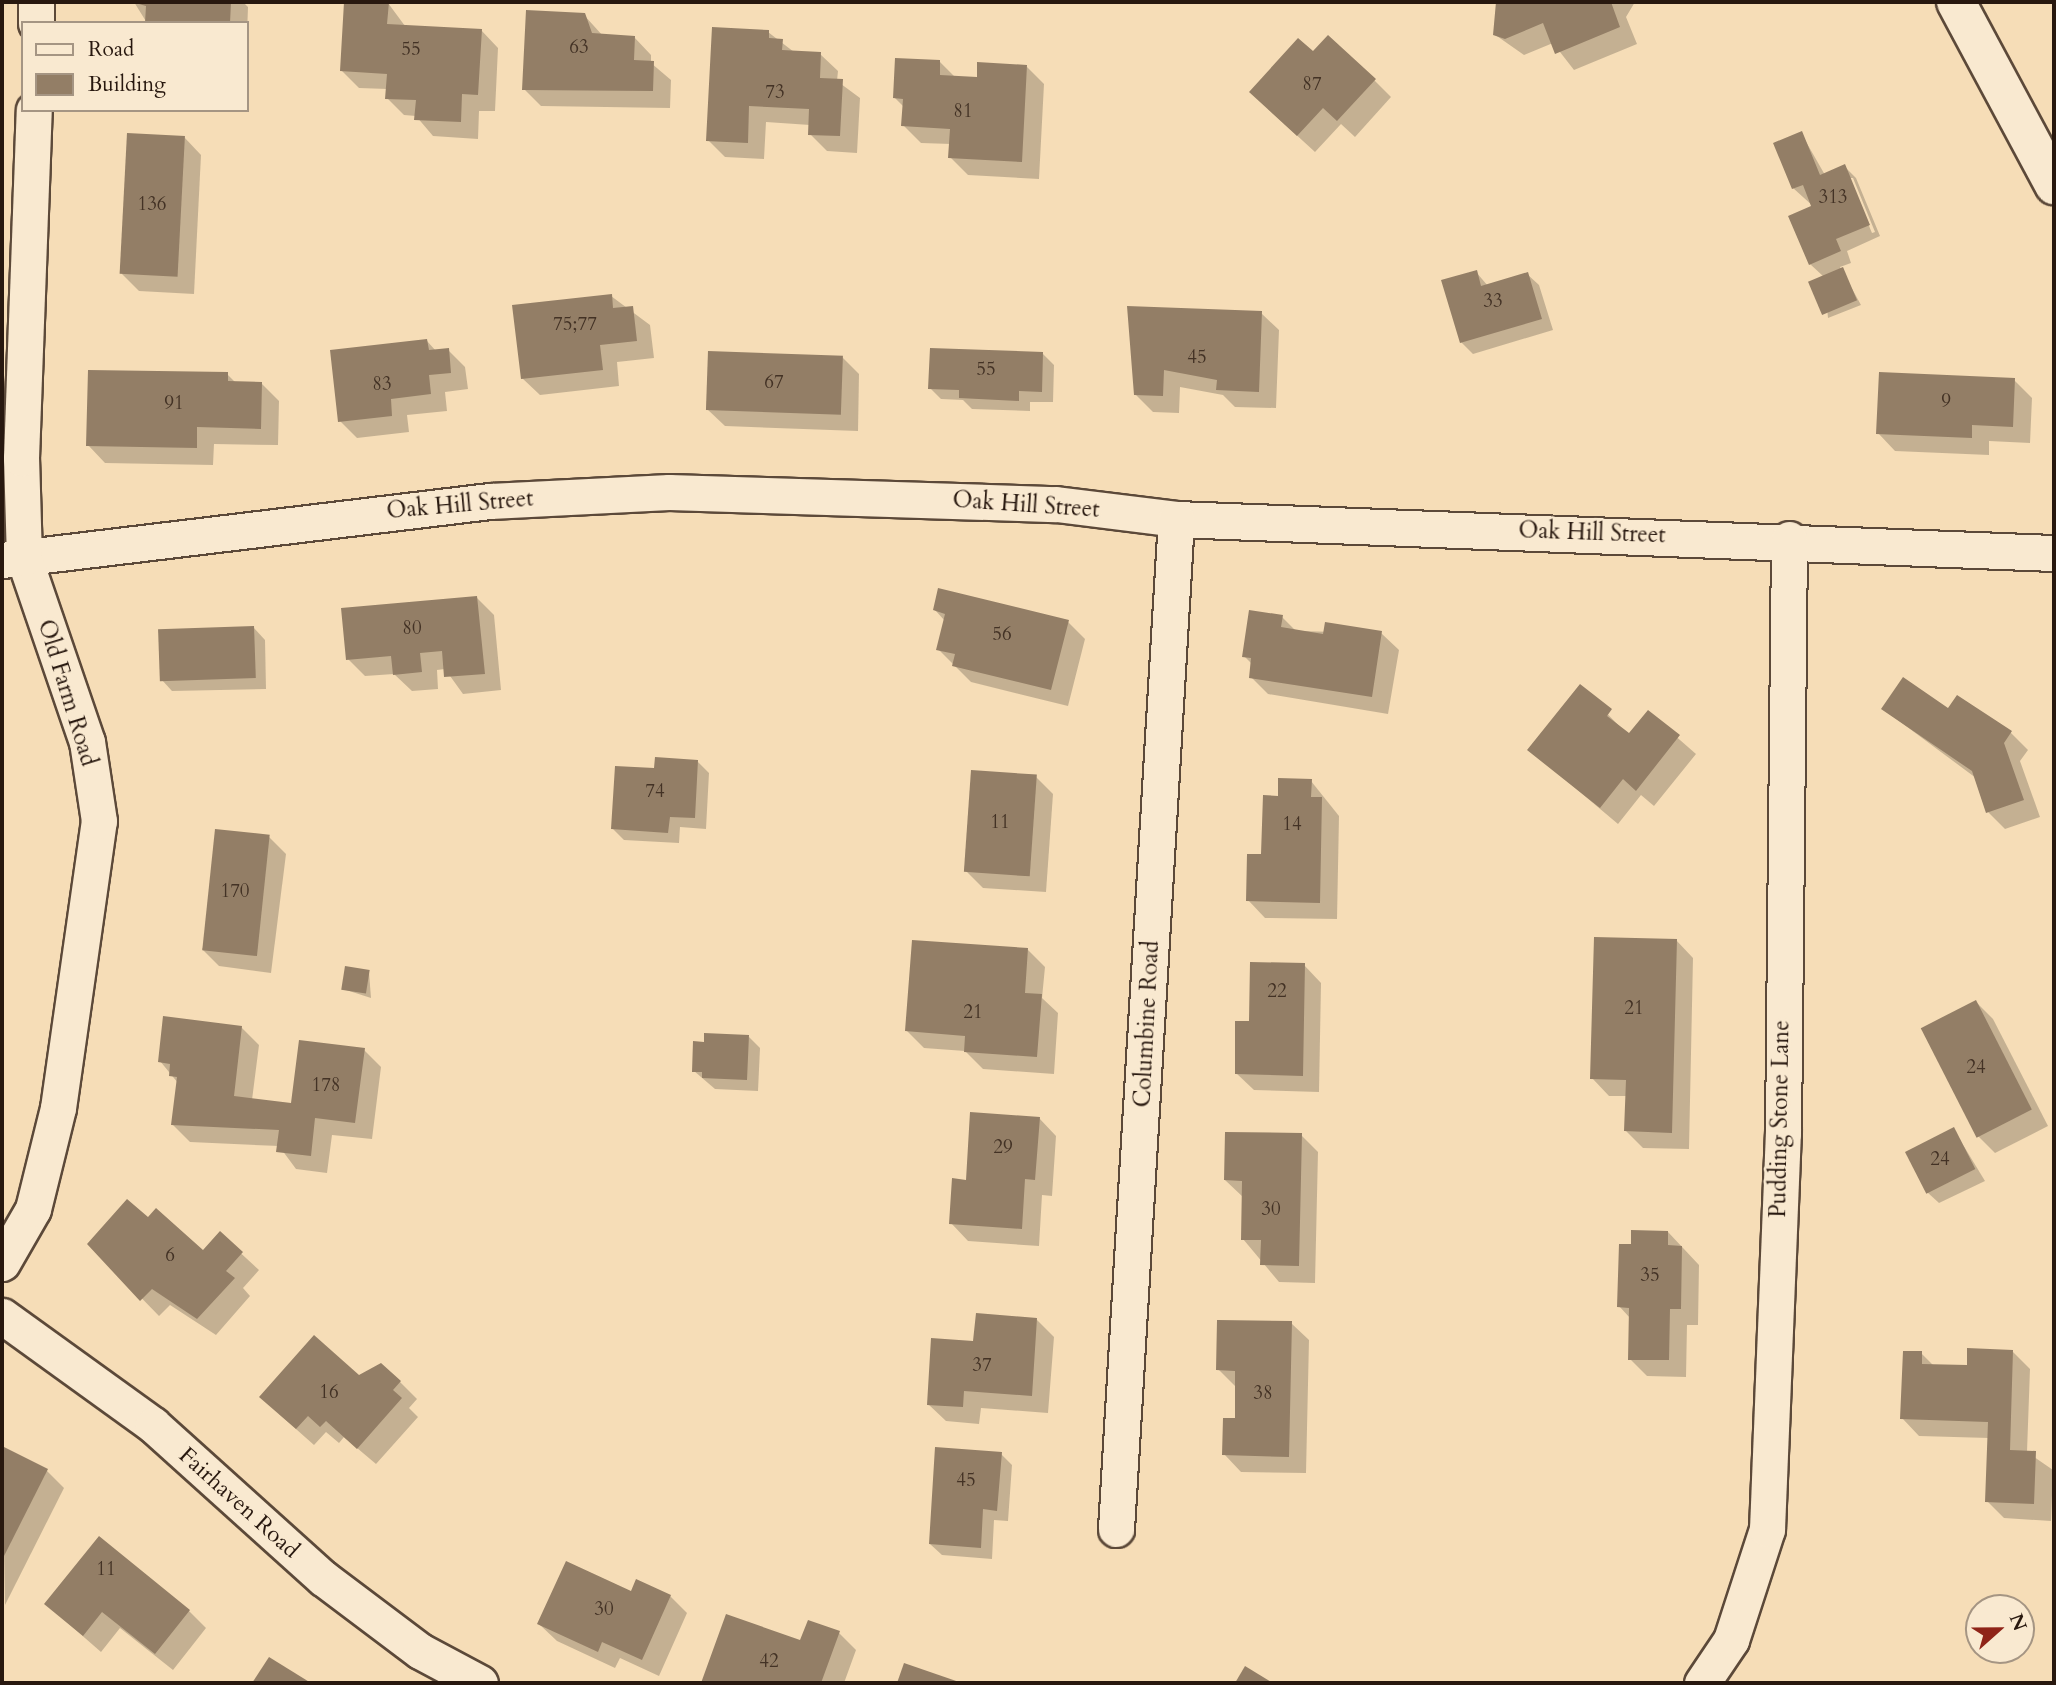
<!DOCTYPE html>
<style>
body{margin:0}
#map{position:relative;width:2056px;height:1685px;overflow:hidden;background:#f6ddb7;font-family:Cardo,serif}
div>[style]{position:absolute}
.shadow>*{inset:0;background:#0003}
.building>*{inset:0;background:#937e66;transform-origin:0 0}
.roads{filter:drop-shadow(2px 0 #5c4939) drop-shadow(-2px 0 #5c4939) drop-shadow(0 2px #5c4939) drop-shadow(0 -2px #5c4939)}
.minor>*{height:35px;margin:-17.5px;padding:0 17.5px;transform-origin:17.5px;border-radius:17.5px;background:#f9e9d0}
.secondary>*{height:38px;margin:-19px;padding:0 19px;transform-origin:19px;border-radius:19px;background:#f9e9d0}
span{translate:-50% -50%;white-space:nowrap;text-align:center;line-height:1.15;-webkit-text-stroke:5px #f9e9d0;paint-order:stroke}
.number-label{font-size:19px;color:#433225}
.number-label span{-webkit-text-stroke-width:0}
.street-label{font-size:23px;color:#28180f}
.frame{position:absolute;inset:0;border:4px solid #28180f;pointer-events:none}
.legend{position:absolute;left:21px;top:21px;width:228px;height:91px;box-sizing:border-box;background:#f9e9d0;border:2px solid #a59583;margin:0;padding:9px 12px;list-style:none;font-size:21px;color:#28180f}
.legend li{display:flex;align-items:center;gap:14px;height:35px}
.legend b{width:35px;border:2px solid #a59583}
.north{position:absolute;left:1965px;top:1594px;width:70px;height:70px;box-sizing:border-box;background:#f9e9d0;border:2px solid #a59583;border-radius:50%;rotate:69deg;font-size:19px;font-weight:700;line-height:28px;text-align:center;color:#28180f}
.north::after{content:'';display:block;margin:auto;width:24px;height:32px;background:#8f2418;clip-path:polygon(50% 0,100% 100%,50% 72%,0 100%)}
</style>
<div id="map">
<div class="shadow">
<div style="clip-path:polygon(134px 2px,243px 2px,248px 7px,247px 36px,247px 23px,147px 23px)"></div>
<div style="clip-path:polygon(346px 2px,388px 3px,405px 26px,481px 30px,498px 48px,495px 111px,479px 111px,478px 139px,433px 136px,416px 116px,404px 115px,387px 98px,387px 89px,359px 88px,342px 71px)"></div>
<div style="clip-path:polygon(1498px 2px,1635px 2px,1626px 17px,1637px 44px,1574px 70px,1553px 43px,1524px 55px,1494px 34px)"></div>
<div style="clip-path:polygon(584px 15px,603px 36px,634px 37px,651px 55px,651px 63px,671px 80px,670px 108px,541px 106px,524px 89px)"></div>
<div style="clip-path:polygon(768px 32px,794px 52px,820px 54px,838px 71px,837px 81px,860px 98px,857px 153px,827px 151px,810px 134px,810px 125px,766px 122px,764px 159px,725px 157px,708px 140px)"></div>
<div style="clip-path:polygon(1313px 54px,1374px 80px,1391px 97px,1355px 137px,1341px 124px,1315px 152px,1268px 109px)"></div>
<div style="clip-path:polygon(940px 62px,955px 77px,978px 79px,1027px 67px,1044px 84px,1039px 179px,968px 175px,950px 157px,951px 144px,921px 143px,903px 125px,904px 107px,894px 97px)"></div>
<div style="clip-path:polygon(evenodd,1801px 133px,1825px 175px,1845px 167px,1856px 178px,1880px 236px,1847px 251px,1851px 263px,1840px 267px,1861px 305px,1828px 318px,1824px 277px,1810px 264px,1814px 207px,1793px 188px,1801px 133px,1849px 178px,1853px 178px,1875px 232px,1872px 233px,1849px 178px)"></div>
<div style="clip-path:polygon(184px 137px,201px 155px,194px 294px,139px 291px,122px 274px)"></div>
<div style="clip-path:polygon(1476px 272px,1488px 286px,1527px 274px,1539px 285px,1553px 330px,1473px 354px,1461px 342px)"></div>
<div style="clip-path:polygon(611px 296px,650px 325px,654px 358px,617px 362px,619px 386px,540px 395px,522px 378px)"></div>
<div style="clip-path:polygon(1129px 308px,1261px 313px,1279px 330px,1276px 408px,1235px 407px,1223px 395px,1180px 387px,1179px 413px,1153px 412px,1135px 394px)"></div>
<div style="clip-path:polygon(427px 341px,436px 351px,448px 350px,465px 367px,468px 389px,445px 392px,447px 411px,407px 415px,409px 432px,357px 438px,340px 421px)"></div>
<div style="clip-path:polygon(1043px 354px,1054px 365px,1053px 402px,1030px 402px,1030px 411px,972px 409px,963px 400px,941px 399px,930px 388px)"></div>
<div style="clip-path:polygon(842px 357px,859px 374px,858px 431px,725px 426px,707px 409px)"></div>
<div style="clip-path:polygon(227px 374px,236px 383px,261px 383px,279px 401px,278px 445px,214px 444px,213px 465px,105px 463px,88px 445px)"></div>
<div style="clip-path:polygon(2014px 380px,2032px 398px,2030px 443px,1989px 441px,1989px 455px,1895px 451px,1878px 433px)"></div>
<div style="clip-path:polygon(476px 597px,494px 615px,501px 690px,463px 694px,445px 669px,437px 670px,438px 689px,412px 691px,394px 674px,365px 676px,348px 659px)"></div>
<div style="clip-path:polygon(935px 610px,1068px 622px,1085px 639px,1068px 706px,971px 682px,938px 649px,945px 621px)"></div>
<div style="clip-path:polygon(1282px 617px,1296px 631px,1381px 633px,1399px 650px,1388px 714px,1268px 694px,1251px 677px,1252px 664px,1244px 656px)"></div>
<div style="clip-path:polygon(254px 628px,265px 640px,266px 689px,172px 691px,161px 679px)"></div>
<div style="clip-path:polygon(1580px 686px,1629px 736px,1648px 712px,1696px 754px,1654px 806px,1641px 795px,1618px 824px,1530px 750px)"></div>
<div style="clip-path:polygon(1883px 709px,1949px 710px,2010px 732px,2028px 750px,2020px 761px,2040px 817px,2005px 829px,1988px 812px,1976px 778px)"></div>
<div style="clip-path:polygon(697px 761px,709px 773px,706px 829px,680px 827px,679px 843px,624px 840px,613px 829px,656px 770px)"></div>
<div style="clip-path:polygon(1036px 777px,1053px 794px,1046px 892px,983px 888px,966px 871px)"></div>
<div style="clip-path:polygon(1311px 781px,1339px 816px,1337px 919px,1265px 918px,1248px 900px,1279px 797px)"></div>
<div style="clip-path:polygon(269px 837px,286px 854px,271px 973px,219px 966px,202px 949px)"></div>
<div style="clip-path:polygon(1676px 940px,1693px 958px,1689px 1149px,1643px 1148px,1626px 1131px,1627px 1096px,1609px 1096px,1592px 1078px)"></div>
<div style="clip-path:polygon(1027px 949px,1045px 967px,1042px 998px,1058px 1013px,1054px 1074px,983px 1069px,965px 1051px,924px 1048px,907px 1031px)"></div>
<div style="clip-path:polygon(1304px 965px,1321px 983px,1319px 1092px,1254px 1090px,1236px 1073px,1251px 1023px)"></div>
<div style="clip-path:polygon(369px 972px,371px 998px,343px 989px)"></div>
<div style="clip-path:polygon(1976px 1002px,1993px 1019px,2048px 1126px,1995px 1153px,1978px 1136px)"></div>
<div style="clip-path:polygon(241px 1027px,259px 1045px,252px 1100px,292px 1105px,364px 1050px,381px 1067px,372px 1139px,332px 1135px,327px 1173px,296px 1169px,279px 1146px,190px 1142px,172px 1124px,178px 1083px,160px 1061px)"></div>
<div style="clip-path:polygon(749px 1037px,760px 1048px,758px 1091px,715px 1089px,694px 1071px)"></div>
<div style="clip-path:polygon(1039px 1118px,1056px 1136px,1052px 1196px,1042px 1195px,1039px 1246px,968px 1241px,951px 1223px,967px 1181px)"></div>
<div style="clip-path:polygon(1954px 1130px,1985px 1181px,1939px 1203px,1927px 1192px)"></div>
<div style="clip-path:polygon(1301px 1135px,1318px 1152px,1315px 1283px,1279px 1282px,1243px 1239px,1244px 1198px,1225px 1180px)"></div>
<div style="clip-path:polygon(148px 1219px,203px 1253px,220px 1234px,259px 1270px,243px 1288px,250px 1296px,216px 1335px,170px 1305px,159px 1316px,89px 1244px)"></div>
<div style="clip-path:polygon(1668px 1232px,1699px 1265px,1698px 1325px,1687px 1325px,1686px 1377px,1647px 1376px,1630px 1359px,1630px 1318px,1619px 1306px)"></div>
<div style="clip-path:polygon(1036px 1319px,1054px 1337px,1048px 1413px,981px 1408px,979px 1424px,946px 1421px,928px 1404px,975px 1343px)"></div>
<div style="clip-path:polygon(1291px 1323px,1309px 1340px,1306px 1473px,1241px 1472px,1224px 1454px,1236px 1420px,1235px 1386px,1218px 1369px)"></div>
<div style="clip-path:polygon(2013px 1352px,2030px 1369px,2027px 1452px,2053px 1470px,2051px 1521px,2004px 1518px,1987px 1501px,1989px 1438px,1919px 1436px,1902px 1418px,1921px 1353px,1934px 1366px,1968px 1367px)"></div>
<div style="clip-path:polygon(359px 1377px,400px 1382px,417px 1399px,409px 1408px,418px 1417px,376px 1464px,344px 1437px,339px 1443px,326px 1432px,314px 1445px,279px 1414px)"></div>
<div style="clip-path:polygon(2px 1448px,47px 1471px,64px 1488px,5px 1605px)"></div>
<div style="clip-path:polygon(1001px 1454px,1012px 1465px,1008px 1521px,994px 1520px,992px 1559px,942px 1555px,930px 1544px)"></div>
<div style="clip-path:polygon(632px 1593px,670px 1596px,687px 1613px,659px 1676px,620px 1658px,615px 1668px,557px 1641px,539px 1624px)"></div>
<div style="clip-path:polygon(46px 1604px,189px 1611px,206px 1628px,173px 1670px,120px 1628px,101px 1652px)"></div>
<div style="clip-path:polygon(727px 1616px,801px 1642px,839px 1633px,856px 1650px,844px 1683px,703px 1683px)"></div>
</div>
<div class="building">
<div style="clip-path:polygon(132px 2px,231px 2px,230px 23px,145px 23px,146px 6px)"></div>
<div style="clip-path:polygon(344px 2px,389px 2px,387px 24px,482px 29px,478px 95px,462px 94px,461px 122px,414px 120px,416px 100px,385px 99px,387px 74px,340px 71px)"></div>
<div style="clip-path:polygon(1496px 2px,1611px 2px,1620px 27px,1555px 54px,1543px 23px,1505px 39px,1493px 35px)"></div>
<div style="clip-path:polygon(526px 10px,585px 13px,592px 33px,635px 36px,634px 60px,654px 61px,653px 91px,522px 90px)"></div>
<div style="clip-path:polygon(712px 27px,769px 30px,769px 38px,783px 39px,782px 50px,821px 52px,820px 78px,843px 79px,840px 136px,808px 135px,809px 109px,749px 106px,748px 143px,706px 141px)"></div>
<div style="clip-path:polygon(1328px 35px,1376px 79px,1337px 121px,1323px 108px,1297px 136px,1249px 92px,1298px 38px,1313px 51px)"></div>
<div style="clip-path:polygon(895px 58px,940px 60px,940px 75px,977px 77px,977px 62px,1027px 65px,1022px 162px,948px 158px,950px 129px,901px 126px,903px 99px,893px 98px)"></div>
<div style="clip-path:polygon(1802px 131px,1820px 175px,1845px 164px,1870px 225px,1836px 239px,1841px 251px,1809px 265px,1788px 216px,1811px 206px,1803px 185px,1792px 189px,1773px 143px)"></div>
<div style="left:127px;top:133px;width:58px;height:141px;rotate:3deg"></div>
<div style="left:1843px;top:267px;width:36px;height:38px;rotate:67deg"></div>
<div style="clip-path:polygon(1477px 270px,1481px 286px,1528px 272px,1542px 319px,1460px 343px,1441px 280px)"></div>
<div style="clip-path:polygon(612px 294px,613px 308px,633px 306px,637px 341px,600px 345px,603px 370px,521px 379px,512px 305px)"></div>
<div style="clip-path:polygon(1127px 306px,1262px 311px,1259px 392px,1216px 390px,1217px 380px,1164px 370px,1163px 396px,1134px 395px)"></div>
<div style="clip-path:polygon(427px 339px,429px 350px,449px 348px,451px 373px,429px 375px,431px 394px,391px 399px,392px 416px,338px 422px,330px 350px)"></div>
<div style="clip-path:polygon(930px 348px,1043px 352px,1042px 392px,1019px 391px,1019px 401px,959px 398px,959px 390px,928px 389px)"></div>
<div style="left:708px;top:351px;width:135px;height:59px;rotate:2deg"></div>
<div style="clip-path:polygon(88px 370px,228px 372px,228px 381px,262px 382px,261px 429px,197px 427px,197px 448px,86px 446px)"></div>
<div style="clip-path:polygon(1879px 372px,2015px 378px,2013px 427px,1972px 425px,1972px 438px,1876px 434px)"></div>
<div style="clip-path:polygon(938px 588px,1069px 620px,1051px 690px,952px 666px,955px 654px,936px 650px,945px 614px,933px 610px)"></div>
<div style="clip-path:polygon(477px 596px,485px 674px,444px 677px,442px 651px,420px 653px,422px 672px,393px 675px,391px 656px,346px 660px,341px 608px)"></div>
<div style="clip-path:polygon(1249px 610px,1283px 615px,1281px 627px,1323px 634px,1325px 622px,1382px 631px,1372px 697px,1249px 678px,1251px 658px,1242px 657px)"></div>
<div style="left:254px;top:626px;width:52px;height:96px;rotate:88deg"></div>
<div style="clip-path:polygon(1903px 677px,1948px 708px,1957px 695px,2012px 731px,2004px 743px,2024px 800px,1986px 813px,1972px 771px,1881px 709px)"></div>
<div style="clip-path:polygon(1580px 684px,1612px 709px,1607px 716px,1629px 733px,1648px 710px,1680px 735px,1636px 791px,1623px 779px,1600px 808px,1527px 750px)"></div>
<div style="clip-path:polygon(655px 757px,698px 760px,695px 818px,670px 817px,668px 833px,611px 829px,615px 766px,654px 768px)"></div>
<div style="left:971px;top:770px;width:66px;height:102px;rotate:4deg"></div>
<div style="clip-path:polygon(1278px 778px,1312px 779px,1311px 797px,1322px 797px,1320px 903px,1246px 901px,1247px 854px,1261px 854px,1263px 795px,1278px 796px)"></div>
<div style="left:215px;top:829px;width:55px;height:122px;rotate:6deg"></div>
<div style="clip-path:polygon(1594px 937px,1677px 939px,1672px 1133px,1624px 1131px,1626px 1080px,1590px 1079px)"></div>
<div style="clip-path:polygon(912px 940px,1028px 948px,1025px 993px,1042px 994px,1037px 1057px,964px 1052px,965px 1036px,905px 1031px)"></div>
<div style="clip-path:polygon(1250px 962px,1305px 963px,1303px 1076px,1235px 1074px,1235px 1021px,1249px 1021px)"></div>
<div style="left:345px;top:966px;width:25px;height:24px;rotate:9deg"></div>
<div style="left:1976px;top:1000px;width:123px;height:62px;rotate:63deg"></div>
<div style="clip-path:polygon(163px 1016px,242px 1026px,234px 1096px,291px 1103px,299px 1040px,365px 1048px,355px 1123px,315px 1118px,311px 1156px,276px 1152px,279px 1130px,171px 1125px,177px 1077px,169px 1076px,170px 1064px,158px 1062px)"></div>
<div style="clip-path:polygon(704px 1033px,749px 1035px,747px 1080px,702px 1078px,702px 1072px,692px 1072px,693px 1041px,704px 1042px)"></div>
<div style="clip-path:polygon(970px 1112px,1040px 1117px,1035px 1180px,1025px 1179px,1022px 1229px,949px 1224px,952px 1178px,966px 1180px)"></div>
<div style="left:1954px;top:1127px;width:47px;height:55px;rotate:63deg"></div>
<div style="clip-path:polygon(1225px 1132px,1302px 1133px,1299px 1266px,1260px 1265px,1261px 1240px,1241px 1240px,1242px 1181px,1224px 1180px)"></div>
<div style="clip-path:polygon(127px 1199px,148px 1217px,156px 1208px,203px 1250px,220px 1231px,243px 1252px,226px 1271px,235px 1278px,197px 1319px,152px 1289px,140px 1301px,87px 1244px)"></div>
<div style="clip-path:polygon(1631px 1230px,1668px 1231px,1668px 1245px,1682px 1246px,1681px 1309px,1670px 1309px,1669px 1360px,1628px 1360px,1629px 1308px,1617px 1307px,1619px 1244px,1631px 1244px)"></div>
<div style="clip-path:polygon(976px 1313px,1037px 1318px,1032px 1396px,964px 1391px,963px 1407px,927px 1405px,931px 1338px,973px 1341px)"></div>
<div style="clip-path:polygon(1217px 1320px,1292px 1321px,1289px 1457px,1222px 1455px,1223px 1418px,1235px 1418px,1235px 1371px,1216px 1370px)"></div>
<div style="clip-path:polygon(314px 1335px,359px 1375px,381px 1363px,401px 1381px,393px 1390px,402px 1398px,357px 1449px,326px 1421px,320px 1427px,308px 1416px,296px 1429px,259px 1397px)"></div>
<div style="clip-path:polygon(1967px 1348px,2013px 1350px,2010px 1450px,2036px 1451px,2034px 1504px,1985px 1502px,1988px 1422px,1900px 1419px,1903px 1351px,1922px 1351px,1922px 1364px,1967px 1365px)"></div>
<div style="clip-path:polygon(2px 1446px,48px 1469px,2px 1560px)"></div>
<div style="clip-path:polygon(935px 1447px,1002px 1452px,997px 1511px,983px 1509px,981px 1548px,929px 1544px)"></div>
<div style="clip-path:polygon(99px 1536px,190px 1610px,155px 1654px,102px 1612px,83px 1636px,44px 1604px)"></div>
<div style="clip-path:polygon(566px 1561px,631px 1591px,636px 1579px,671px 1595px,642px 1660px,602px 1642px,598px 1652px,537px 1624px)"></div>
<div style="clip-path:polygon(726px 1614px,800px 1640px,808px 1620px,840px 1631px,821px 1683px,701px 1683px)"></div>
<div style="clip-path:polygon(269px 1657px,311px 1683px,252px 1683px)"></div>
<div style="clip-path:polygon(904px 1663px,962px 1683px,897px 1683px)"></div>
<div style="clip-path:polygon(1245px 1666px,1273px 1683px,1235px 1683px)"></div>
</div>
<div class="roads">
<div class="minor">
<div style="left:36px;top:23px;width:21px;rotate:-90deg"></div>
<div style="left:2px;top:560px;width:492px;rotate:-6.9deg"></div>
<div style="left:490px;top:501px;width:179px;rotate:-2.9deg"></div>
<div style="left:669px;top:492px;width:387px;rotate:1.8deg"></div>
<div style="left:1056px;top:504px;width:121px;rotate:7.1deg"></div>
<div style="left:1176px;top:519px;width:879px;rotate:2.22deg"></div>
<div style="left:2px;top:1263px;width:62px;rotate:-60.1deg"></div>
<div style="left:33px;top:1209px;width:104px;rotate:-76.1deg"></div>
<div style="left:58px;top:1108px;width:290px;rotate:-81.9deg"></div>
<div style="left:99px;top:821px;width:80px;rotate:-98.6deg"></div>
<div style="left:87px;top:742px;width:194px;rotate:-108.9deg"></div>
<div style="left:24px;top:558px;width:100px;rotate:-91.7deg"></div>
<div style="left:21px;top:458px;width:348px;rotate:-87.9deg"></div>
<div style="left:2px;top:1316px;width:186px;rotate:35.8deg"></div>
<div style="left:153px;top:1425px;width:229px;rotate:42deg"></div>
<div style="left:323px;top:1578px;width:121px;rotate:37deg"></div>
<div style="left:420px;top:1651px;width:68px;rotate:28.1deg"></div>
<div style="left:1116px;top:1529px;width:1012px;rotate:-86.6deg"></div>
<div style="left:1702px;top:1683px;width:52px;rotate:-56deg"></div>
<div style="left:1731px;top:1640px;width:117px;rotate:-72deg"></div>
<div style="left:1767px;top:1529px;width:396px;rotate:-87.7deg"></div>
<div style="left:1783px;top:1133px;width:594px;rotate:-89.42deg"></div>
</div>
<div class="secondary">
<div style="left:1956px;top:2px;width:208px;rotate:61.8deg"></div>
</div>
</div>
<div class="number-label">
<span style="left:579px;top:48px">63</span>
<span style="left:411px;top:50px">55</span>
<span style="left:1312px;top:85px">87</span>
<span style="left:775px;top:93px">73</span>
<span style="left:963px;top:112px">81</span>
<span style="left:1833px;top:198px">313</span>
<span style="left:152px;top:205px">136</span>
<span style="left:1493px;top:302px">33</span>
<span style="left:575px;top:325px">75;77</span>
<span style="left:1197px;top:358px">45</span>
<span style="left:986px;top:370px">55</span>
<span style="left:774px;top:383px">67</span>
<span style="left:382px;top:385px">83</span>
<span style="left:1946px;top:402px">9</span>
<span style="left:174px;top:404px">91</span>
<span style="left:412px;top:629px">80</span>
<span style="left:1002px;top:635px">56</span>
<span style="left:655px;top:792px">74</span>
<span style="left:1000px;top:823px">11</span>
<span style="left:1292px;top:825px">14</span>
<span style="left:235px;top:892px">170</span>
<span style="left:1277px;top:992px">22</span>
<span style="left:1634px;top:1009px">21</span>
<span style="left:973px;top:1013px">21</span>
<span style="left:1976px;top:1068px">24</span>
<span style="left:326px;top:1086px">178</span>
<span style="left:1003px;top:1148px">29</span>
<span style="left:1940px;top:1160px">24</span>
<span style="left:1271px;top:1210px">30</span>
<span style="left:170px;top:1256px">6</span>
<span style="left:1650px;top:1276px">35</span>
<span style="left:982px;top:1366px">37</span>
<span style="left:329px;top:1393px">16</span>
<span style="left:1263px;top:1394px">38</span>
<span style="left:966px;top:1481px">45</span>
<span style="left:106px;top:1570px">11</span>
<span style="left:604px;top:1610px">30</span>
<span style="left:769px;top:1662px">42</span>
</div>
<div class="street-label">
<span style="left:460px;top:505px;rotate:-5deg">Oak Hill Street</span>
<span style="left:1026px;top:505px;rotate:4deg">Oak Hill Street</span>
<span style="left:1592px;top:533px;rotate:2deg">Oak Hill Street</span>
<span style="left:67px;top:693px;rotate:73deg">Old Farm Road</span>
<span style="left:1147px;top:1024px;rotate:-87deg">Columbine Road</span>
<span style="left:1780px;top:1119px;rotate:-89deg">Pudding Stone Lane</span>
<span style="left:239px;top:1503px;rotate:42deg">Fairhaven Road</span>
</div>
<div class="frame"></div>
<ul class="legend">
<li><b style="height:9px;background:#f9e9d0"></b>Road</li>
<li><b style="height:19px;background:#937e66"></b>Building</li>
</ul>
<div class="north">N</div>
</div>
